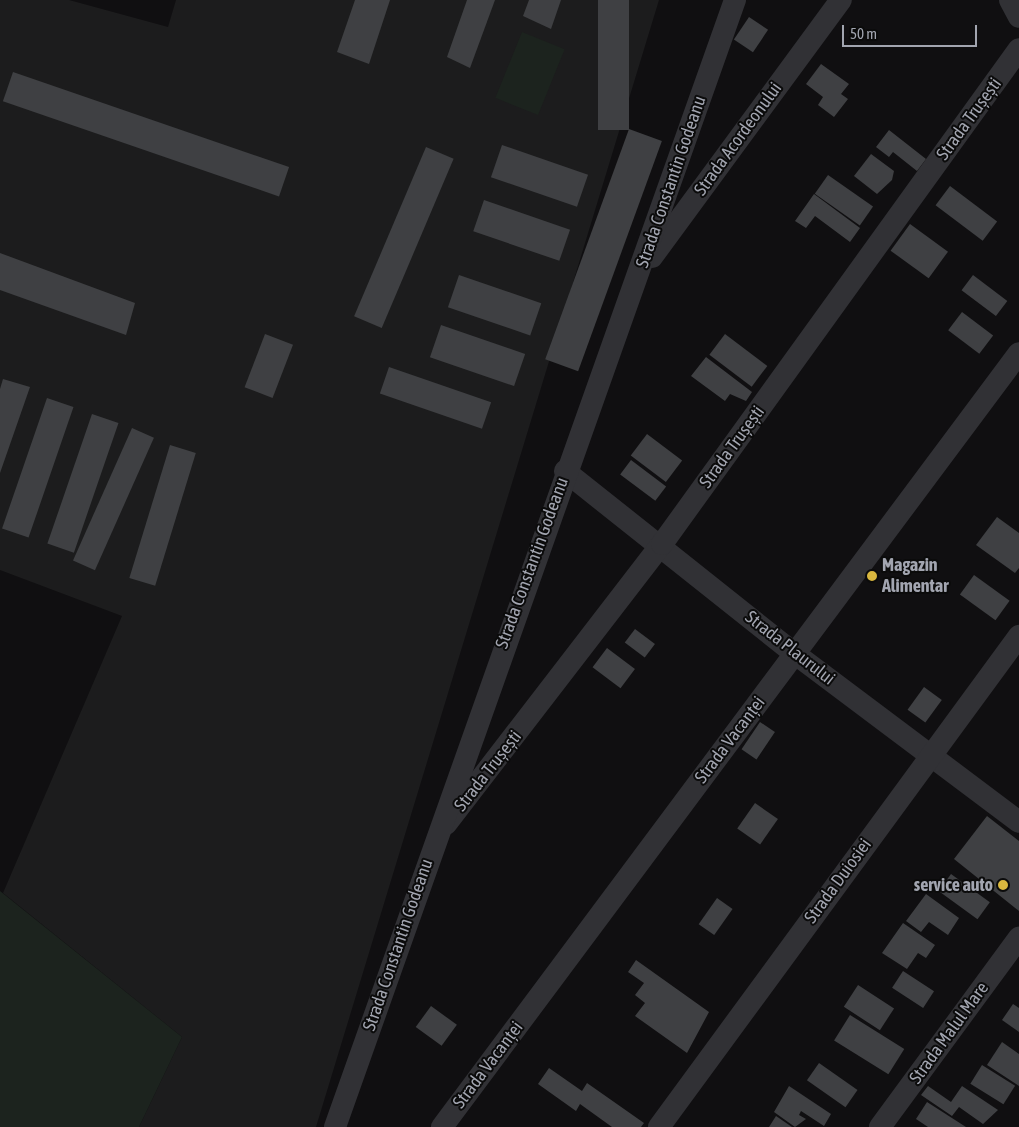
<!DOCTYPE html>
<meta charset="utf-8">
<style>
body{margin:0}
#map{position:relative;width:1019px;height:1127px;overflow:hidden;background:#100f11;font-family:"Asap Condensed",sans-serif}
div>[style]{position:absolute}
.built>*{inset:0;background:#1c1c1d}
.green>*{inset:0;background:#1c231e;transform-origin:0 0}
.building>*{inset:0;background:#3f4043;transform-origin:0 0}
.minor>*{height:22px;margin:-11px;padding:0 11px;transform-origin:11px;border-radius:11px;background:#313135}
.dots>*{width:14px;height:14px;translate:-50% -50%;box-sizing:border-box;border:2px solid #0b0b0b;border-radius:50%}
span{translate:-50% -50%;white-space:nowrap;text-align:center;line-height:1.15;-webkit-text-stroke:4px #0b0b0b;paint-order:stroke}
.street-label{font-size:18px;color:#a2a5b0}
.poi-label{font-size:18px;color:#a2a5b0;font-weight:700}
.left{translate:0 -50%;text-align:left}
.right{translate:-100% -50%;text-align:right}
.scale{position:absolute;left:842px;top:25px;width:135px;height:22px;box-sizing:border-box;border:2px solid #a2a5b0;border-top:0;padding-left:6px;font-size:15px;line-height:18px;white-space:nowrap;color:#a2a5b0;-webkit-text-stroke:4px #0b0b0b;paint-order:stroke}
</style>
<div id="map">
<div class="built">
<div style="clip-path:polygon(0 0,69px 0,168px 27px,176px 0,659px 0,316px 1127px,139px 1127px,182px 1037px,3px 893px,122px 616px,0 570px)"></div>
</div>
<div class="green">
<div style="left:522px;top:32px;width:46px;height:71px;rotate:22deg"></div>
<div style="clip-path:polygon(0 891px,182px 1037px,139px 1127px,0 1127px)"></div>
</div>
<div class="building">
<div style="clip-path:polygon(355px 0,390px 0,369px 64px,337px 52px)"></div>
<div style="clip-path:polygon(467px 0,495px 0,470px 68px,447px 57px)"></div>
<div style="clip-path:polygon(529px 0,561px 0,551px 29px,523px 16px)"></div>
<div style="left:598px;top:0;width:31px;height:130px"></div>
<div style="left:749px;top:17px;width:23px;height:27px;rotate:34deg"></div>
<div style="clip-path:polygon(821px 64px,849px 84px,841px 94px,848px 99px,834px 117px,818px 105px,823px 97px,806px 84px)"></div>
<div style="left:13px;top:72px;width:292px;height:31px;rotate:19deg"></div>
<div style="left:629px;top:129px;width:35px;height:245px;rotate:20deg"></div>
<div style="clip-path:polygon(889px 130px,926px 159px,917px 171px,893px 152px,889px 157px,876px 147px)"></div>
<div style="left:502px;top:145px;width:91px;height:34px;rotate:19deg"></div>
<div style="left:426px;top:147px;width:30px;height:184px;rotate:23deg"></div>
<div style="clip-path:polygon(871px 154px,894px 171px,892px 180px,877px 194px,854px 176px)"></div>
<div style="left:828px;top:175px;width:55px;height:23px;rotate:35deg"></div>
<div style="left:950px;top:186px;width:59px;height:24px;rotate:37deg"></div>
<div style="clip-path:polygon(814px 194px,860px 228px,850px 242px,815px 216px,806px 228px,795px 221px)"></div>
<div style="left:484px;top:200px;width:91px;height:33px;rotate:19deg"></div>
<div style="left:910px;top:224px;width:47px;height:33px;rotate:36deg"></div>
<div style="clip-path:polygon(0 253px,135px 303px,126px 335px,0 290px)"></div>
<div style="left:459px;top:275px;width:87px;height:34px;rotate:19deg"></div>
<div style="left:973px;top:275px;width:43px;height:19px;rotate:37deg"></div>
<div style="left:962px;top:312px;width:39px;height:23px;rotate:37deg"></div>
<div style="left:441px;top:325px;width:89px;height:34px;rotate:19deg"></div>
<div style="left:265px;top:334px;width:30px;height:57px;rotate:21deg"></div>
<div style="left:725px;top:334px;width:53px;height:26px;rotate:37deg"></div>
<div style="clip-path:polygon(706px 357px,752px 392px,746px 401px,730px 394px,725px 401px,691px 376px)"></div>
<div style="left:389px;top:367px;width:108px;height:28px;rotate:19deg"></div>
<div style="clip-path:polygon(3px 379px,30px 387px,0 473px,0 389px)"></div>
<div style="left:47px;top:398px;width:28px;height:138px;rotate:19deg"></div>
<div style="left:92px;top:414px;width:28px;height:137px;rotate:19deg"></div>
<div style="left:132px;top:428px;width:24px;height:145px;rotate:24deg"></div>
<div style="left:647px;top:434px;width:44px;height:27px;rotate:37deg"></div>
<div style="left:170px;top:445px;width:27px;height:139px;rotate:17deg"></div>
<div style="left:631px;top:460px;width:44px;height:18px;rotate:37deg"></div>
<div style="clip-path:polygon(997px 517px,1019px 533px,1019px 568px,1015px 573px,976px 545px)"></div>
<div style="left:974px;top:575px;width:44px;height:24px;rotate:36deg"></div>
<div style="left:635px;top:629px;width:25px;height:17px;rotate:37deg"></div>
<div style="left:607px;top:648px;width:35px;height:24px;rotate:37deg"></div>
<div style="left:924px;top:687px;width:22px;height:28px;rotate:36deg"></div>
<div style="left:760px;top:722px;width:18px;height:33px;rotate:34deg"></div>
<div style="left:755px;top:803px;width:28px;height:31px;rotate:35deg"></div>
<div style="clip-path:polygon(987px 816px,1019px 841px,1019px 911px,954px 859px)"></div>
<div style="left:951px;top:874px;width:48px;height:21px;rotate:36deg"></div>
<div style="clip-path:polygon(926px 894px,959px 918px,948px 935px,929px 922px,921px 932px,906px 921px)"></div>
<div style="left:717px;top:898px;width:19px;height:32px;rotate:35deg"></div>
<div style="clip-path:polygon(903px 923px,935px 945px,926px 958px,918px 953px,907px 969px,882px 953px)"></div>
<div style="clip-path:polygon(636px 960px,709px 1012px,687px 1053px,635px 1016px,645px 1003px,635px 995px,644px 983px,628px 972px)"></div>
<div style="left:903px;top:971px;width:37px;height:20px;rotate:33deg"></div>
<div style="left:858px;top:985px;width:43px;height:26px;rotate:33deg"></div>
<div style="clip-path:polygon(1013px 1004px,1019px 1008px,1019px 1032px,1002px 1020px)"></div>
<div style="left:431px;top:1006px;width:32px;height:26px;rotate:36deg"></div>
<div style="left:850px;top:1015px;width:64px;height:30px;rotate:32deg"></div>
<div style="clip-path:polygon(1002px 1042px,1019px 1054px,1019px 1086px,987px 1065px)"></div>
<div style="left:819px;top:1063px;width:47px;height:21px;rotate:35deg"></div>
<div style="left:982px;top:1065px;width:39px;height:22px;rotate:32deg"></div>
<div style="clip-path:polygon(549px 1068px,582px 1091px,587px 1083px,644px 1123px,641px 1127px,612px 1127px,580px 1104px,576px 1111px,538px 1084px)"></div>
<div style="clip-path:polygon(789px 1086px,831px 1114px,824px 1126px,801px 1111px,799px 1115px,806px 1119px,795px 1127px,774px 1112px)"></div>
<div style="clip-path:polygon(928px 1086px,951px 1102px,962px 1086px,998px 1110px,983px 1124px,959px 1107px,952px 1116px,921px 1095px)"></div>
<div style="clip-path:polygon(927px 1102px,966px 1127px,928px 1127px,916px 1119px)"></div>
<div style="clip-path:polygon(776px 1116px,792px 1127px,769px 1127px)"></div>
</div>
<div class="minor">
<div style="left:1010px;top:0;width:19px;rotate:62deg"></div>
<div style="left:652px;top:257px;width:319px;rotate:-53.7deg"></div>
<div style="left:565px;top:471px;width:293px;rotate:38.5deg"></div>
<div style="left:794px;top:653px;width:281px;rotate:36.9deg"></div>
<div style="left:446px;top:824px;width:354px;rotate:-52.4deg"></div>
<div style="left:662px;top:544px;width:610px;rotate:-54.2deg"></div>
<div style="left:335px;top:1127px;width:1196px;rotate:-70.46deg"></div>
<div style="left:442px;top:1127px;width:965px;rotate:-53.3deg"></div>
<div style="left:659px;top:1127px;width:609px;rotate:-53.75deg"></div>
<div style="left:880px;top:1127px;width:235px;rotate:-53.7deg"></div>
</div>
<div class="dots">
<div style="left:872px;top:576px;background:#d9b73f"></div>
<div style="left:1003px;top:885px;background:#d9b73f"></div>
</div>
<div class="street-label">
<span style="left:969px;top:119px;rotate:-54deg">Strada Trușești</span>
<span style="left:738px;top:139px;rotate:-54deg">Strada Acordeonului</span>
<span style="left:671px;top:182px;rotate:-71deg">Strada Constantin Godeanu</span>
<span style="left:732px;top:447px;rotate:-54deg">Strada Trușești</span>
<span style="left:532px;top:563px;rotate:-70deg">Strada Constantin Godeanu</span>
<span style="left:790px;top:648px;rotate:38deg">Strada Plaurului</span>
<span style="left:730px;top:740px;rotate:-53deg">Strada Vacanței</span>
<span style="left:488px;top:771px;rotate:-52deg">Strada Trușești</span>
<span style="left:838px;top:881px;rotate:-54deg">Strada Duiosiei</span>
<span style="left:398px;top:945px;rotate:-71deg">Strada Constantin Godeanu</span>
<span style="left:949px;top:1033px;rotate:-54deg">Strada Malul Mare</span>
<span style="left:488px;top:1065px;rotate:-53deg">Strada Vacanței</span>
</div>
<div class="poi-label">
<span class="left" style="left:882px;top:576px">Magazin<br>Alimentar</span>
<span class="right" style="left:993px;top:885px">service auto</span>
</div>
<div class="scale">50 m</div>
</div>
